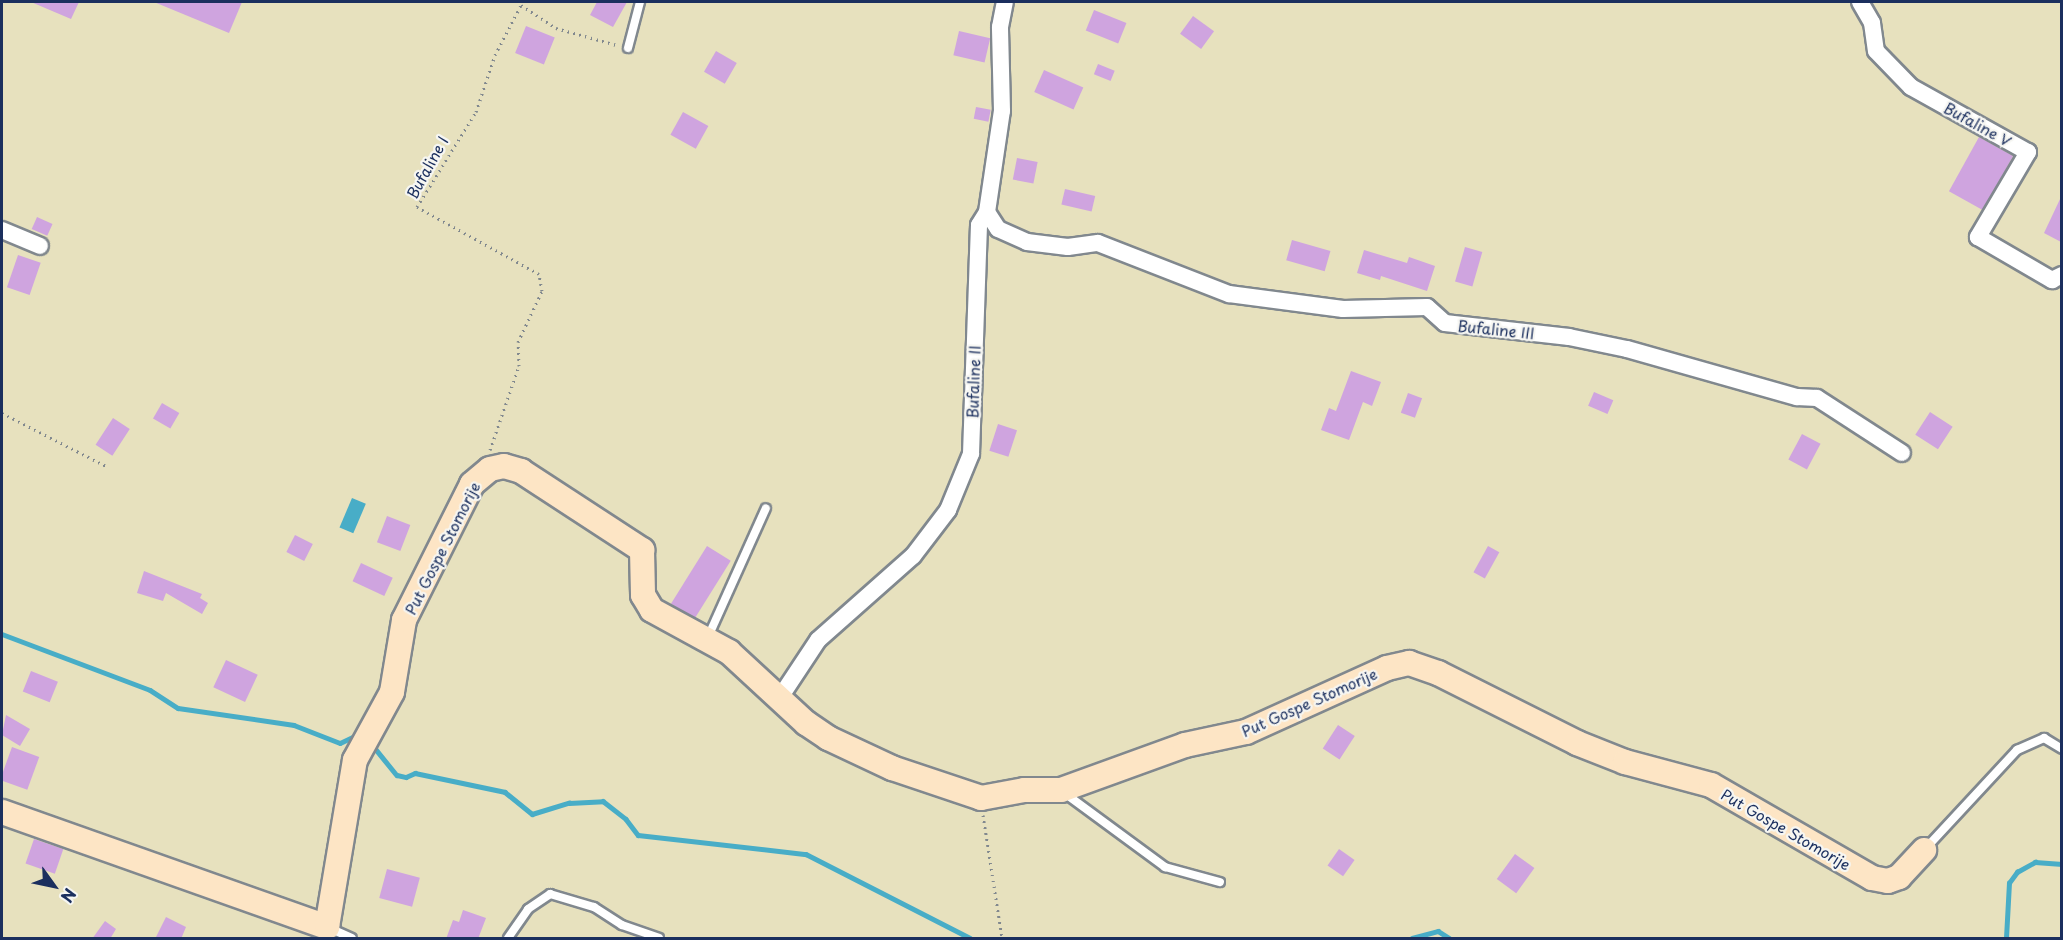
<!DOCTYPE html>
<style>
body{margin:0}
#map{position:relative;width:2063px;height:940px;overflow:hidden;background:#e7e1be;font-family:"Playpen Sans",sans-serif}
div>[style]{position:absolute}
.water>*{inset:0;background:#48adc7;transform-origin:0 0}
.stream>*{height:4.5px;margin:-2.25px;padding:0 2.25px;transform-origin:2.25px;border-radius:2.25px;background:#48adc7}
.building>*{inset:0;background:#cfa4df;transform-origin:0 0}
.path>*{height:3px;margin-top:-1.5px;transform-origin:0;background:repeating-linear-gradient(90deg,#81888e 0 1.5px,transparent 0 6px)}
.roads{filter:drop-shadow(2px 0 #81888e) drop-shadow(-2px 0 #81888e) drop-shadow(0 2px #81888e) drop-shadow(0 -2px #81888e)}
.lane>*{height:8px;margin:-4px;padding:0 4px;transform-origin:4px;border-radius:4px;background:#fff}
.street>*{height:16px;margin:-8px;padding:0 8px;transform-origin:8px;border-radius:8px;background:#fff}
.secondary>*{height:24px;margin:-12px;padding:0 12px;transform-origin:12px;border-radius:12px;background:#fde5c5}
span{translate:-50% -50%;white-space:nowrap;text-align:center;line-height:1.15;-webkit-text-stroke:4.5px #f6f6f2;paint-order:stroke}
.street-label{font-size:15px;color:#1b2f5e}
.frame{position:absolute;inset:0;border:3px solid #1b2f5e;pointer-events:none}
.north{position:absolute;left:24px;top:856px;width:60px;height:60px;-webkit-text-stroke:4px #f6f6f2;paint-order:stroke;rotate:123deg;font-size:16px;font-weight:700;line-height:24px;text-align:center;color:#1b2f5e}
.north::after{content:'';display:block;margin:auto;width:21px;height:27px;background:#1b2f5e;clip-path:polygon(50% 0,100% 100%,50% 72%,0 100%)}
</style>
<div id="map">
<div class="water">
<div style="left:352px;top:498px;width:15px;height:32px;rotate:23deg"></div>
</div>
<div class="stream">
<div style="left:2px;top:634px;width:158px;rotate:20.7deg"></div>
<div style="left:150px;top:690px;width:33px;rotate:33deg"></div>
<div style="left:178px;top:708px;width:117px;rotate:8.3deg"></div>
<div style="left:294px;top:725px;width:49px;rotate:21.4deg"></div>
<div style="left:340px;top:743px;width:14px;rotate:-25deg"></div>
<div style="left:374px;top:747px;width:36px;rotate:51deg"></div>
<div style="left:397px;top:775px;width:9px;rotate:13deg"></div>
<div style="left:406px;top:777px;width:10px;rotate:-24deg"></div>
<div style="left:415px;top:773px;width:92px;rotate:11.9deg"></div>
<div style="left:505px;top:792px;width:35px;rotate:39deg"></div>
<div style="left:532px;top:814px;width:39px;rotate:-17deg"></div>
<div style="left:569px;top:803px;width:34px;rotate:-3deg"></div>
<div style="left:603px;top:801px;width:29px;rotate:38deg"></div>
<div style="left:626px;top:819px;width:20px;rotate:53deg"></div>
<div style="left:638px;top:835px;width:169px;rotate:6.5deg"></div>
<div style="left:806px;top:854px;width:184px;rotate:27.1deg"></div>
<div style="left:1412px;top:938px;width:27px;rotate:-15deg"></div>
<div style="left:1438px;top:931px;width:13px;rotate:32deg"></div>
<div style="left:2006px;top:938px;width:55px;rotate:-86.9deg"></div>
<div style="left:2009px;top:883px;width:14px;rotate:-54deg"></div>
<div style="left:2017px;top:872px;width:21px;rotate:-29deg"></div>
<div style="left:2035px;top:862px;width:27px;rotate:4deg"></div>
</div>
<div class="building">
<div style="clip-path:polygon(31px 2px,79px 2px,71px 19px)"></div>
<div style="clip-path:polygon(154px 2px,242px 2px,229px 33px)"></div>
<div style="clip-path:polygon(597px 2px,627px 2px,613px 27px,590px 15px)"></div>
<div style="left:1094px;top:10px;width:35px;height:22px;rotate:22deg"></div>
<div style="left:1193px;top:16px;width:26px;height:22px;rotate:36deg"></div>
<div style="left:526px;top:26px;width:31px;height:29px;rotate:22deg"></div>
<div style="left:959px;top:31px;width:32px;height:25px;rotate:13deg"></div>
<div style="left:716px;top:51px;width:24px;height:24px;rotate:30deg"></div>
<div style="left:1098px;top:64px;width:18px;height:11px;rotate:22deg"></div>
<div style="left:1044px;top:70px;width:43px;height:24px;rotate:24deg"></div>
<div style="left:976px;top:107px;width:15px;height:12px;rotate:11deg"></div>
<div style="left:683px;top:112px;width:29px;height:26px;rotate:29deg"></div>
<div style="left:1979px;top:137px;width:39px;height:62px;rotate:29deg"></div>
<div style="left:1017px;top:158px;width:21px;height:22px;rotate:11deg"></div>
<div style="left:1065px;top:189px;width:31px;height:16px;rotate:13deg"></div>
<div style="clip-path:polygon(2061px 197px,2061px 242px,2044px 233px)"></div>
<div style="left:37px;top:217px;width:17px;height:13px;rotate:24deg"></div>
<div style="left:1292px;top:240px;width:40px;height:21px;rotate:16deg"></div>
<div style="left:1465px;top:247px;width:18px;height:36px;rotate:16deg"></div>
<div style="clip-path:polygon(1364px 250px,1407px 263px,1409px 257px,1435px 266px,1427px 291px,1381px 276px,1380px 280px,1357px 273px)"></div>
<div style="left:18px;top:255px;width:24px;height:34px;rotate:19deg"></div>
<div style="clip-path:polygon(1351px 371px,1381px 382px,1372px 406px,1363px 402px,1349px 440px,1321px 430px,1329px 408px,1336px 411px)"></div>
<div style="left:1594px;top:392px;width:21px;height:15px;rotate:23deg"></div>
<div style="left:1408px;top:393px;width:15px;height:21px;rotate:20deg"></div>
<div style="left:162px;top:403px;width:20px;height:18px;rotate:30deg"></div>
<div style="left:1930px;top:412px;width:27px;height:27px;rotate:33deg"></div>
<div style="left:113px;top:418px;width:20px;height:32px;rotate:33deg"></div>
<div style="left:998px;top:424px;width:20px;height:28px;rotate:18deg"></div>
<div style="left:1802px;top:434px;width:21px;height:29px;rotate:28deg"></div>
<div style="left:387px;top:516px;width:25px;height:28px;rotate:21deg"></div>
<div style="left:295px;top:535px;width:20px;height:19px;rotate:27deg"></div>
<div style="left:707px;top:546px;width:28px;height:68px;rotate:32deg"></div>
<div style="left:1488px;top:546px;width:13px;height:30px;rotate:29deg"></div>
<div style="left:361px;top:563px;width:35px;height:20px;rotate:25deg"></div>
<div style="clip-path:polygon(144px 571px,202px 594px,200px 598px,208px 603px,202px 614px,166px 593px,163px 601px,137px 593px)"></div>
<div style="left:226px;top:660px;width:35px;height:30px;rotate:25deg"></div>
<div style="left:31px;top:671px;width:29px;height:22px;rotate:22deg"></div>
<div style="clip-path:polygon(6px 715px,30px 729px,20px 746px,2px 735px)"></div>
<div style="left:1338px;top:725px;width:20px;height:28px;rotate:33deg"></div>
<div style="left:12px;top:747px;width:29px;height:35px;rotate:20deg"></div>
<div style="left:34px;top:839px;width:31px;height:26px;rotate:19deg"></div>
<div style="left:1339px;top:849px;width:19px;height:20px;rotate:35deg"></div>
<div style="left:1515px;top:854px;width:24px;height:31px;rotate:36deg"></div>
<div style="left:387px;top:869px;width:34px;height:30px;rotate:15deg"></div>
<div style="clip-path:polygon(463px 910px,486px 918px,478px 939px,446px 939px,453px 920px,459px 922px)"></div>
<div style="clip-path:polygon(166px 917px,186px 927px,181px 939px,155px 939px)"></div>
<div style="clip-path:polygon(105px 921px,116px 929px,110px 939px,92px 939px)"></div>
</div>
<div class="path">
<div style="left:2px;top:413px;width:117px;rotate:27deg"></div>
<div style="left:490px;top:450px;width:89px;rotate:-71deg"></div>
<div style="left:519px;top:366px;width:24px;rotate:-92deg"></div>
<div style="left:518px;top:342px;width:56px;rotate:-64.8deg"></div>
<div style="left:542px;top:291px;width:17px;rotate:-100deg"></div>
<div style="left:539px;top:274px;width:139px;rotate:-151.2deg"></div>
<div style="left:417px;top:207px;width:112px;rotate:-58.2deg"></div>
<div style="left:476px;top:112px;width:60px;rotate:-71.6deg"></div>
<div style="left:495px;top:55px;width:56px;rotate:-62.5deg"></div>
<div style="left:521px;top:5px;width:42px;rotate:33.3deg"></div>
<div style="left:556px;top:28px;width:63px;rotate:15.6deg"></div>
<div style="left:983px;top:815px;width:124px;rotate:81.2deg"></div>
</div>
<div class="roads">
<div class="lane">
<div style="left:628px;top:48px;width:48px;rotate:-75.4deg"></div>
<div style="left:708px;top:637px;width:141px;rotate:-65.8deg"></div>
<div style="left:1063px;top:792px;width:127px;rotate:36.3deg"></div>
<div style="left:1165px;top:867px;width:57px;rotate:15.3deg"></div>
<div style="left:1926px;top:848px;width:134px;rotate:-47.1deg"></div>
<div style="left:2017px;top:750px;width:30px;rotate:-24deg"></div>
<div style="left:2044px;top:738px;width:21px;rotate:31deg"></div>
<div style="left:327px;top:927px;width:27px;rotate:24deg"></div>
<div style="left:508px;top:938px;width:35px;rotate:-55deg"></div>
<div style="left:528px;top:909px;width:27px;rotate:-34deg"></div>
<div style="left:550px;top:894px;width:46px;rotate:16.5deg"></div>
<div style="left:594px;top:907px;width:33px;rotate:33deg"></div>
<div style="left:622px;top:925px;width:39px;rotate:19deg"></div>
</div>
<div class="street">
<div style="left:1860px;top:2px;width:24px;rotate:60deg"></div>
<div style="left:1872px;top:23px;width:28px;rotate:82deg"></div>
<div style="left:1876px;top:51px;width:50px;rotate:45.8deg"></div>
<div style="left:1911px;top:87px;width:134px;rotate:29.1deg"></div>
<div style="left:2028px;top:152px;width:99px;rotate:120.5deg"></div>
<div style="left:1978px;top:237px;width:86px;rotate:30.2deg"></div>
<div style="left:2052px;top:280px;width:11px;rotate:-27deg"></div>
<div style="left:987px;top:212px;width:20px;rotate:57deg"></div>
<div style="left:998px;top:229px;width:32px;rotate:24deg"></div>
<div style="left:1027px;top:242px;width:41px;rotate:7deg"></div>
<div style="left:1068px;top:247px;width:30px;rotate:-8deg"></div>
<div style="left:1098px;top:243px;width:141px;rotate:21.3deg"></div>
<div style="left:1229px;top:294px;width:115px;rotate:7.5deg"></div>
<div style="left:1343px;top:309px;width:84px;rotate:-1.4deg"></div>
<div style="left:1427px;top:307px;width:24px;rotate:42deg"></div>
<div style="left:1445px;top:323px;width:125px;rotate:6.4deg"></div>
<div style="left:1569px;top:337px;width:59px;rotate:11.7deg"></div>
<div style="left:1627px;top:349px;width:177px;rotate:15.8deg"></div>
<div style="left:1797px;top:397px;width:20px;rotate:3deg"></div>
<div style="left:1817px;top:398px;width:101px;rotate:32.9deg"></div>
<div style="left:2px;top:230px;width:41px;rotate:22.8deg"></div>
<div style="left:781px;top:696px;width:67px;rotate:-56.5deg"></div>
<div style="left:818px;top:640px;width:127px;rotate:-41.5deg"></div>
<div style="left:913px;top:556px;width:58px;rotate:-52.7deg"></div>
<div style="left:948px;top:510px;width:61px;rotate:-67.7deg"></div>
<div style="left:971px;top:454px;width:229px;rotate:-88deg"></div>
<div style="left:979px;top:225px;width:15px;rotate:-58deg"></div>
<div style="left:987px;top:212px;width:102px;rotate:-81.6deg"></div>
<div style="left:1002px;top:111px;width:84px;rotate:-91.4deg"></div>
<div style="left:1000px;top:27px;width:25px;rotate:-79deg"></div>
</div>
<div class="secondary">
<div style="left:2px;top:812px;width:345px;rotate:19.5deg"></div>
<div style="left:327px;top:927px;width:169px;rotate:-80.5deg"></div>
<div style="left:355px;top:760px;width:77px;rotate:-61.4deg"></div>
<div style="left:392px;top:692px;width:73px;rotate:-80.5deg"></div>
<div style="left:404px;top:620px;width:152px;rotate:-63.4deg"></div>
<div style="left:472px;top:484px;width:23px;rotate:-40deg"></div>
<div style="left:490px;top:469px;width:14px;rotate:-12deg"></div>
<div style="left:504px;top:466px;width:18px;rotate:16deg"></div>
<div style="left:521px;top:471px;width:145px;rotate:33.1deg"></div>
<div style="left:642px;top:550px;width:45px;rotate:88.7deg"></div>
<div style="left:643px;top:595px;width:17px;rotate:59deg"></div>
<div style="left:652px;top:610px;width:88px;rotate:28.6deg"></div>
<div style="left:729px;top:652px;width:105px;rotate:42.7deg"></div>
<div style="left:806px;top:723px;width:27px;rotate:34deg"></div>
<div style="left:828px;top:738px;width:71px;rotate:25.1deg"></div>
<div style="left:892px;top:768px;width:94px;rotate:18.6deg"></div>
<div style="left:981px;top:798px;width:44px;rotate:-10.5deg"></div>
<div style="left:1024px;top:790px;width:37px"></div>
<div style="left:1061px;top:790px;width:132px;rotate:-19.9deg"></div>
<div style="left:1185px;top:745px;width:62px;rotate:-12deg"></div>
<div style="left:1246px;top:732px;width:155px;rotate:-24.4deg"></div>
<div style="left:1387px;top:668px;width:23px;rotate:-13deg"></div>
<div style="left:1409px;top:663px;width:31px;rotate:19deg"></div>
<div style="left:1438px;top:673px;width:156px;rotate:26.7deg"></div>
<div style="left:1577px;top:743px;width:52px;rotate:21.6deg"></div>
<div style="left:1625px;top:762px;width:89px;rotate:15deg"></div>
<div style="left:1711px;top:785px;width:186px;rotate:30deg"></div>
<div style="left:1872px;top:878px;width:16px;rotate:11deg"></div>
<div style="left:1888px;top:881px;width:12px;rotate:-20deg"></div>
<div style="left:1899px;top:877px;width:37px;rotate:-47deg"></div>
</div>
</div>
<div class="street-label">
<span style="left:1978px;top:124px;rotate:29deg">Bufaline V</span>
<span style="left:427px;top:167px;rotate:-61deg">Bufaline I</span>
<span style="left:1496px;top:329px;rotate:6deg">Bufaline III</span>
<span style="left:973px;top:382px;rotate:-88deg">Bufaline II</span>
<span style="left:442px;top:548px;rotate:-63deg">Put Gospe Stomorije</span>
<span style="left:1309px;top:702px;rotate:-24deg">Put Gospe Stomorije</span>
<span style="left:1786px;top:829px;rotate:30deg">Put Gospe Stomorije</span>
</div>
<div class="frame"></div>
<div class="north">N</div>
</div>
